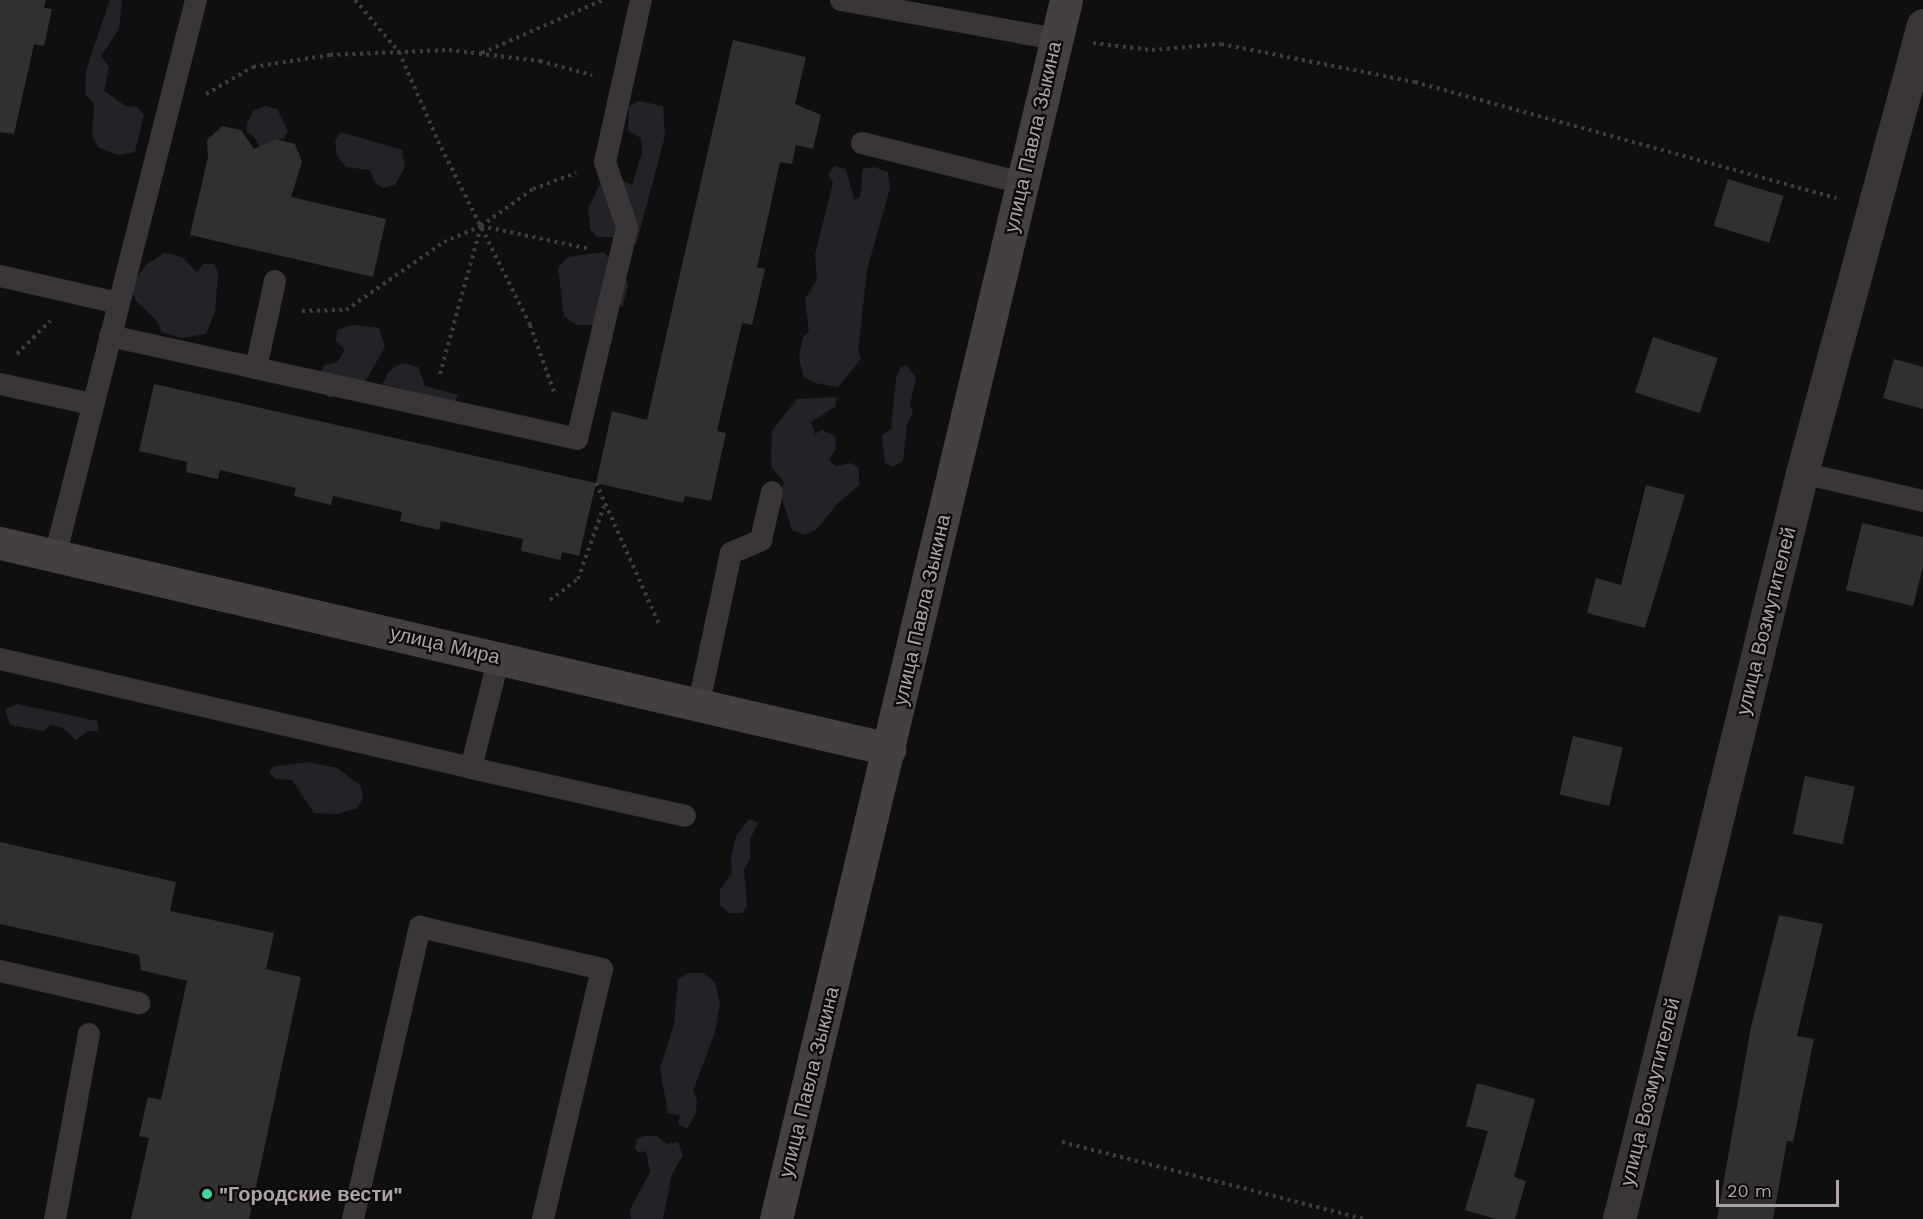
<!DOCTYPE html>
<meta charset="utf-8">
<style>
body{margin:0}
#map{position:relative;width:1923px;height:1219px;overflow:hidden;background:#100f0f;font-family:"Work Sans",sans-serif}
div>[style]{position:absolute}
.green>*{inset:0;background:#232229}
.building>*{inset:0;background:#322f2f;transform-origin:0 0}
.path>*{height:4px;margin-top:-2px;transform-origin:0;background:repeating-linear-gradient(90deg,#413b3d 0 3px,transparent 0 7.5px)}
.lane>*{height:22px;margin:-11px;padding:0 11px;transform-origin:11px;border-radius:11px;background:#3a3637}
.street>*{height:33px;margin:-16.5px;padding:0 16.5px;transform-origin:16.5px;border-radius:16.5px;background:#3a3637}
.secondary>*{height:33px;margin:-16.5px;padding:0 16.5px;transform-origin:16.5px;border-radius:16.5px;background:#453f41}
.dots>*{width:16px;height:16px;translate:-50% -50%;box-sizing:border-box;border:3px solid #0b0a0a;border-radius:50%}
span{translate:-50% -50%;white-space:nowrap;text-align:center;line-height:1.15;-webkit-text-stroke:4.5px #0b0a0a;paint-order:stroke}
.street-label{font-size:20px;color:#afa2a7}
.poi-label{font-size:20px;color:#afa2a7;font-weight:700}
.left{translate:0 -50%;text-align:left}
.scale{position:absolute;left:1716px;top:1180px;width:123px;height:27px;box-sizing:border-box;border:3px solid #afa2a7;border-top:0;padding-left:8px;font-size:18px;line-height:21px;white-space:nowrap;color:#afa2a7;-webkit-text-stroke:4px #0b0a0a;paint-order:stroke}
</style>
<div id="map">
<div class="green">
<div style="clip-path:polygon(110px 0,122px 0,119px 29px,101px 56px,109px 67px,104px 91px,126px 106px,137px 107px,144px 115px,135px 152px,118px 155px,98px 147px,92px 135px,94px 104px,85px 94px,86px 70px)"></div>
<div style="clip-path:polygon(639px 101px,663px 106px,665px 136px,636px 245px,624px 237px,597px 237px,590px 229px,588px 209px,599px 186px,609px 176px,632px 185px,642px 153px,641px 138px,628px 131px,629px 106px)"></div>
<div style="clip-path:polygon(265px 106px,277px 109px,288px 131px,284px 139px,276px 139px,261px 153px,256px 139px,247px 131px,247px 123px,253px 111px)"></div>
<div style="clip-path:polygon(341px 132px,402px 150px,405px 167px,395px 185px,383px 188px,375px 183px,370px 170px,346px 167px,337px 156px,335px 141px)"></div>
<div style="clip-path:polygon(834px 166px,846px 169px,854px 200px,860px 197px,863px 169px,874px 167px,888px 172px,890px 188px,867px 270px,858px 351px,861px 359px,838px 387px,815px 383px,803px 376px,799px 356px,803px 337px,809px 332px,805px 299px,817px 280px,815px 254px,833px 183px,828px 174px)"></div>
<div style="clip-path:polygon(603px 252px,624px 273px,628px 285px,623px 306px,607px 309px,593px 325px,577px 325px,564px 316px,558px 268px,568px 257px)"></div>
<div style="clip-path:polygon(165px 253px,182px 257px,197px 272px,203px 264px,214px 264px,218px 273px,215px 312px,206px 334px,181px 338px,162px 332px,157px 321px,136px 301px,130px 286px,147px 264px)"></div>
<div style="clip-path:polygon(353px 325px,379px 328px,385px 347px,362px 387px,329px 398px,320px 389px,319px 374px,325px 365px,337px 362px,345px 350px,336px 341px,337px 330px)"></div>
<div style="clip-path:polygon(402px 363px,418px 367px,425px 386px,458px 395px,455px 402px,383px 384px,389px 371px)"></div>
<div style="clip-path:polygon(907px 365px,916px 378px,910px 404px,913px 413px,907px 425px,903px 461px,893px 467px,885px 463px,882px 435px,891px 429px,896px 378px,900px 368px)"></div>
<div style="clip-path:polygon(836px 397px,836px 406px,811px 422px,815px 434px,822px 430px,835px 436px,836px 448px,829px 460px,836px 466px,851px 463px,859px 468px,859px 485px,836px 505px,817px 529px,805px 535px,792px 530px,780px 493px,784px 482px,771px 466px,772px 431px,797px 399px)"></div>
<div style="clip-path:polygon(17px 704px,97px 721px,98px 731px,89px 731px,76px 740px,63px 728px,51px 725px,43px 731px,10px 725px,5px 709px)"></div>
<div style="clip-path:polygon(308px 762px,337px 768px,361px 786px,363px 798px,357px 808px,337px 814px,314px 813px,292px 780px,276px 779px,269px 773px,273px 767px)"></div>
<div style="clip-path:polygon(749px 819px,758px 823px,750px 839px,750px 859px,744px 870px,747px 906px,742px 913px,729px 913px,720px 905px,720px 890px,732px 872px,731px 857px,736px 836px)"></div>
<div style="clip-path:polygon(689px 973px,703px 973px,715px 982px,720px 1003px,715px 1032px,693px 1091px,697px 1100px,696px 1113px,687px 1129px,678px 1124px,680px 1115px,668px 1113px,660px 1069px,674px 1024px,678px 979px)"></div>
<div style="clip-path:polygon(644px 1136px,657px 1136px,667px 1144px,678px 1142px,683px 1155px,672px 1174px,663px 1219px,631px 1219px,630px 1210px,650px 1172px,646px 1151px,638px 1153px,635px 1148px,637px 1139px)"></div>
</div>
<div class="building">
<div style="clip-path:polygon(0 0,46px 0,44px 8px,52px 9px,44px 46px,34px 44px,14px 134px,0 132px)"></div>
<div style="clip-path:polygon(733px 40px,806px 57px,795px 104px,821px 115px,813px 149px,796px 145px,792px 164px,780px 162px,757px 267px,765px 269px,752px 325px,742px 323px,717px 431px,726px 433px,711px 501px,685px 496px,683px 503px,596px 483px,612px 411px,647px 420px)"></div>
<div style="clip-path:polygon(222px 126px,241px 130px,254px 149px,276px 139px,295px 144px,302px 162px,291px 197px,386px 219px,373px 277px,190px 235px,208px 157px,207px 140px)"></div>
<div style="left:1728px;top:179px;width:58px;height:49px;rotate:17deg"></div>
<div style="left:1653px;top:337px;width:68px;height:58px;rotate:18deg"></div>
<div style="clip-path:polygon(1894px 359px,1923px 367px,1923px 409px,1883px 398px)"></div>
<div style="clip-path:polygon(154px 384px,596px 483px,579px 556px,562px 552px,560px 560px,521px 551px,523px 539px,441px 521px,439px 530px,400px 521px,402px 512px,333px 496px,331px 505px,294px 496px,296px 488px,220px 470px,218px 479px,186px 472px,187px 462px,139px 451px)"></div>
<div style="clip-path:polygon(1646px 485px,1685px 495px,1645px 628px,1587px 613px,1596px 578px,1621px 585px)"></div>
<div style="clip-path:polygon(1862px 523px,1923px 537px,1923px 567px,1913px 606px,1846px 590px)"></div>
<div style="left:1573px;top:736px;width:51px;height:60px;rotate:13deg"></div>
<div style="left:1805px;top:776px;width:51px;height:59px;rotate:12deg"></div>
<div style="clip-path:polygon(0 842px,176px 882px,170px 911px,274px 933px,266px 969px,301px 977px,249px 1219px,131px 1219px,149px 1138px,139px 1136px,148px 1097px,161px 1100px,187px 981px,141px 970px,139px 955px,0 924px)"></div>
<div style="clip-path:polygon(1779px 915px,1823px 924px,1797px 1036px,1814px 1039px,1793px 1142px,1787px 1141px,1773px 1219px,1717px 1219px,1751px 1027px)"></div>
<div style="clip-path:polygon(1477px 1083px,1535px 1099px,1514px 1177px,1526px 1181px,1515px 1219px,1496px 1219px,1465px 1210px,1488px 1131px,1466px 1126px)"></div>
</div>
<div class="path">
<div style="left:355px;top:0;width:68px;rotate:49.8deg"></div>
<div style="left:399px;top:52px;width:97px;rotate:66.3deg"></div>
<div style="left:438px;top:141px;width:206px;rotate:63.4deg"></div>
<div style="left:530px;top:325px;width:71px;rotate:70.3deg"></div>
<div style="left:1093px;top:43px;width:59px;rotate:6.8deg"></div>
<div style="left:1152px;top:50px;width:69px;rotate:-5deg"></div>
<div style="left:1221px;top:44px;width:198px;rotate:11.1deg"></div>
<div style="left:1415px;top:82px;width:437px;rotate:15.4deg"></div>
<div style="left:482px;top:53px;width:132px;rotate:-23.7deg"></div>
<div style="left:206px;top:94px;width:54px;rotate:-29.9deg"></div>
<div style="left:253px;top:67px;width:78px;rotate:-8.9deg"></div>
<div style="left:330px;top:55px;width:119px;rotate:-2.4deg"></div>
<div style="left:449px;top:50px;width:92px;rotate:6.9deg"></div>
<div style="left:540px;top:61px;width:54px;rotate:15.1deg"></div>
<div style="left:302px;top:311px;width:44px;rotate:-1.3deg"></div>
<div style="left:346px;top:310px;width:119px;rotate:-34.8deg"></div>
<div style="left:444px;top:242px;width:40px;rotate:-23.4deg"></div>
<div style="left:481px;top:226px;width:64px;rotate:-35.4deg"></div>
<div style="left:533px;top:189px;width:46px;rotate:-20.4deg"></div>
<div style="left:17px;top:354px;width:47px;rotate:-45deg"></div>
<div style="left:440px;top:374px;width:154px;rotate:-74.5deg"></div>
<div style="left:481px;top:226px;width:111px;rotate:11.9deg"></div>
<div style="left:596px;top:483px;width:157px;rotate:65.9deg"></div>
<div style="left:550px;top:600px;width:35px;rotate:-37deg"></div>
<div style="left:578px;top:579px;width:77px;rotate:-70.4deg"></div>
<div style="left:1062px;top:1142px;width:311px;rotate:14.3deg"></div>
</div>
<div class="lane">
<div style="left:841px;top:0;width:219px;rotate:10.3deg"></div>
<div style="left:862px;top:143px;width:165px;rotate:14deg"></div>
<div style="left:0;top:276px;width:121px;rotate:12.9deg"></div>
<div style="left:110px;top:336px;width:478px;rotate:12.4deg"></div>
<div style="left:577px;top:439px;width:218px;rotate:-76.7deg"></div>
<div style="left:627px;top:227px;width:69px;rotate:-108.7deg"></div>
<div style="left:605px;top:162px;width:166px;rotate:-77.5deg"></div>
<div style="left:256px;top:368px;width:89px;rotate:-77.7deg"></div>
<div style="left:0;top:384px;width:94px;rotate:12.3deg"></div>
<div style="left:1802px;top:473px;width:124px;rotate:13deg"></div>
<div style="left:55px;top:556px;width:574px;rotate:-75.77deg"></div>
<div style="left:0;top:659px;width:483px;rotate:13deg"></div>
<div style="left:471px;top:768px;width:114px;rotate:-75.8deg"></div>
<div style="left:699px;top:703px;width:153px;rotate:-78deg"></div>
<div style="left:731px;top:553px;width:33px;rotate:-23deg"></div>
<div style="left:761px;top:540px;width:49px;rotate:-77.1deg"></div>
<div style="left:471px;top:768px;width:219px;rotate:12.6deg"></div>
<div style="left:0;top:971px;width:143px;rotate:13deg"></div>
<div style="left:55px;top:1219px;width:188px;rotate:-79.6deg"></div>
<div style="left:353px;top:1219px;width:300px;rotate:-77.1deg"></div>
<div style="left:420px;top:927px;width:187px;rotate:13deg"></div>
<div style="left:602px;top:969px;width:257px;rotate:103.3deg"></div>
</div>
<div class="street">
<div style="left:1619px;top:1219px;width:768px;rotate:-76.22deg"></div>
<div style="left:1802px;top:473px;width:464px;rotate:-74.9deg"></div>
</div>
<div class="secondary">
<div style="left:0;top:543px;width:913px;rotate:13.05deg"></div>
<div style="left:776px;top:1219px;width:1253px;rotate:-76.62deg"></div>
</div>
<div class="dots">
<div style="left:207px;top:1194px;background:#3eda9a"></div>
</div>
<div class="street-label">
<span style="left:1033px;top:137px;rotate:-77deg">улица Павла Зыкина</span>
<span style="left:922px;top:610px;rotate:-77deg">улица Павла Зыкина</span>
<span style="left:1766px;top:621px;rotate:-76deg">улица Возмутителей</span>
<span style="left:445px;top:645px;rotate:13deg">улица Мира</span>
<span style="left:809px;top:1082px;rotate:-76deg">улица Павла Зыкина</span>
<span style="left:1650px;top:1092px;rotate:-76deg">улица Возмутителей</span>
</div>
<div class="poi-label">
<span class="left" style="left:219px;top:1194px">"Городские вести"</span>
</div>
<div class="scale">20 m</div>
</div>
